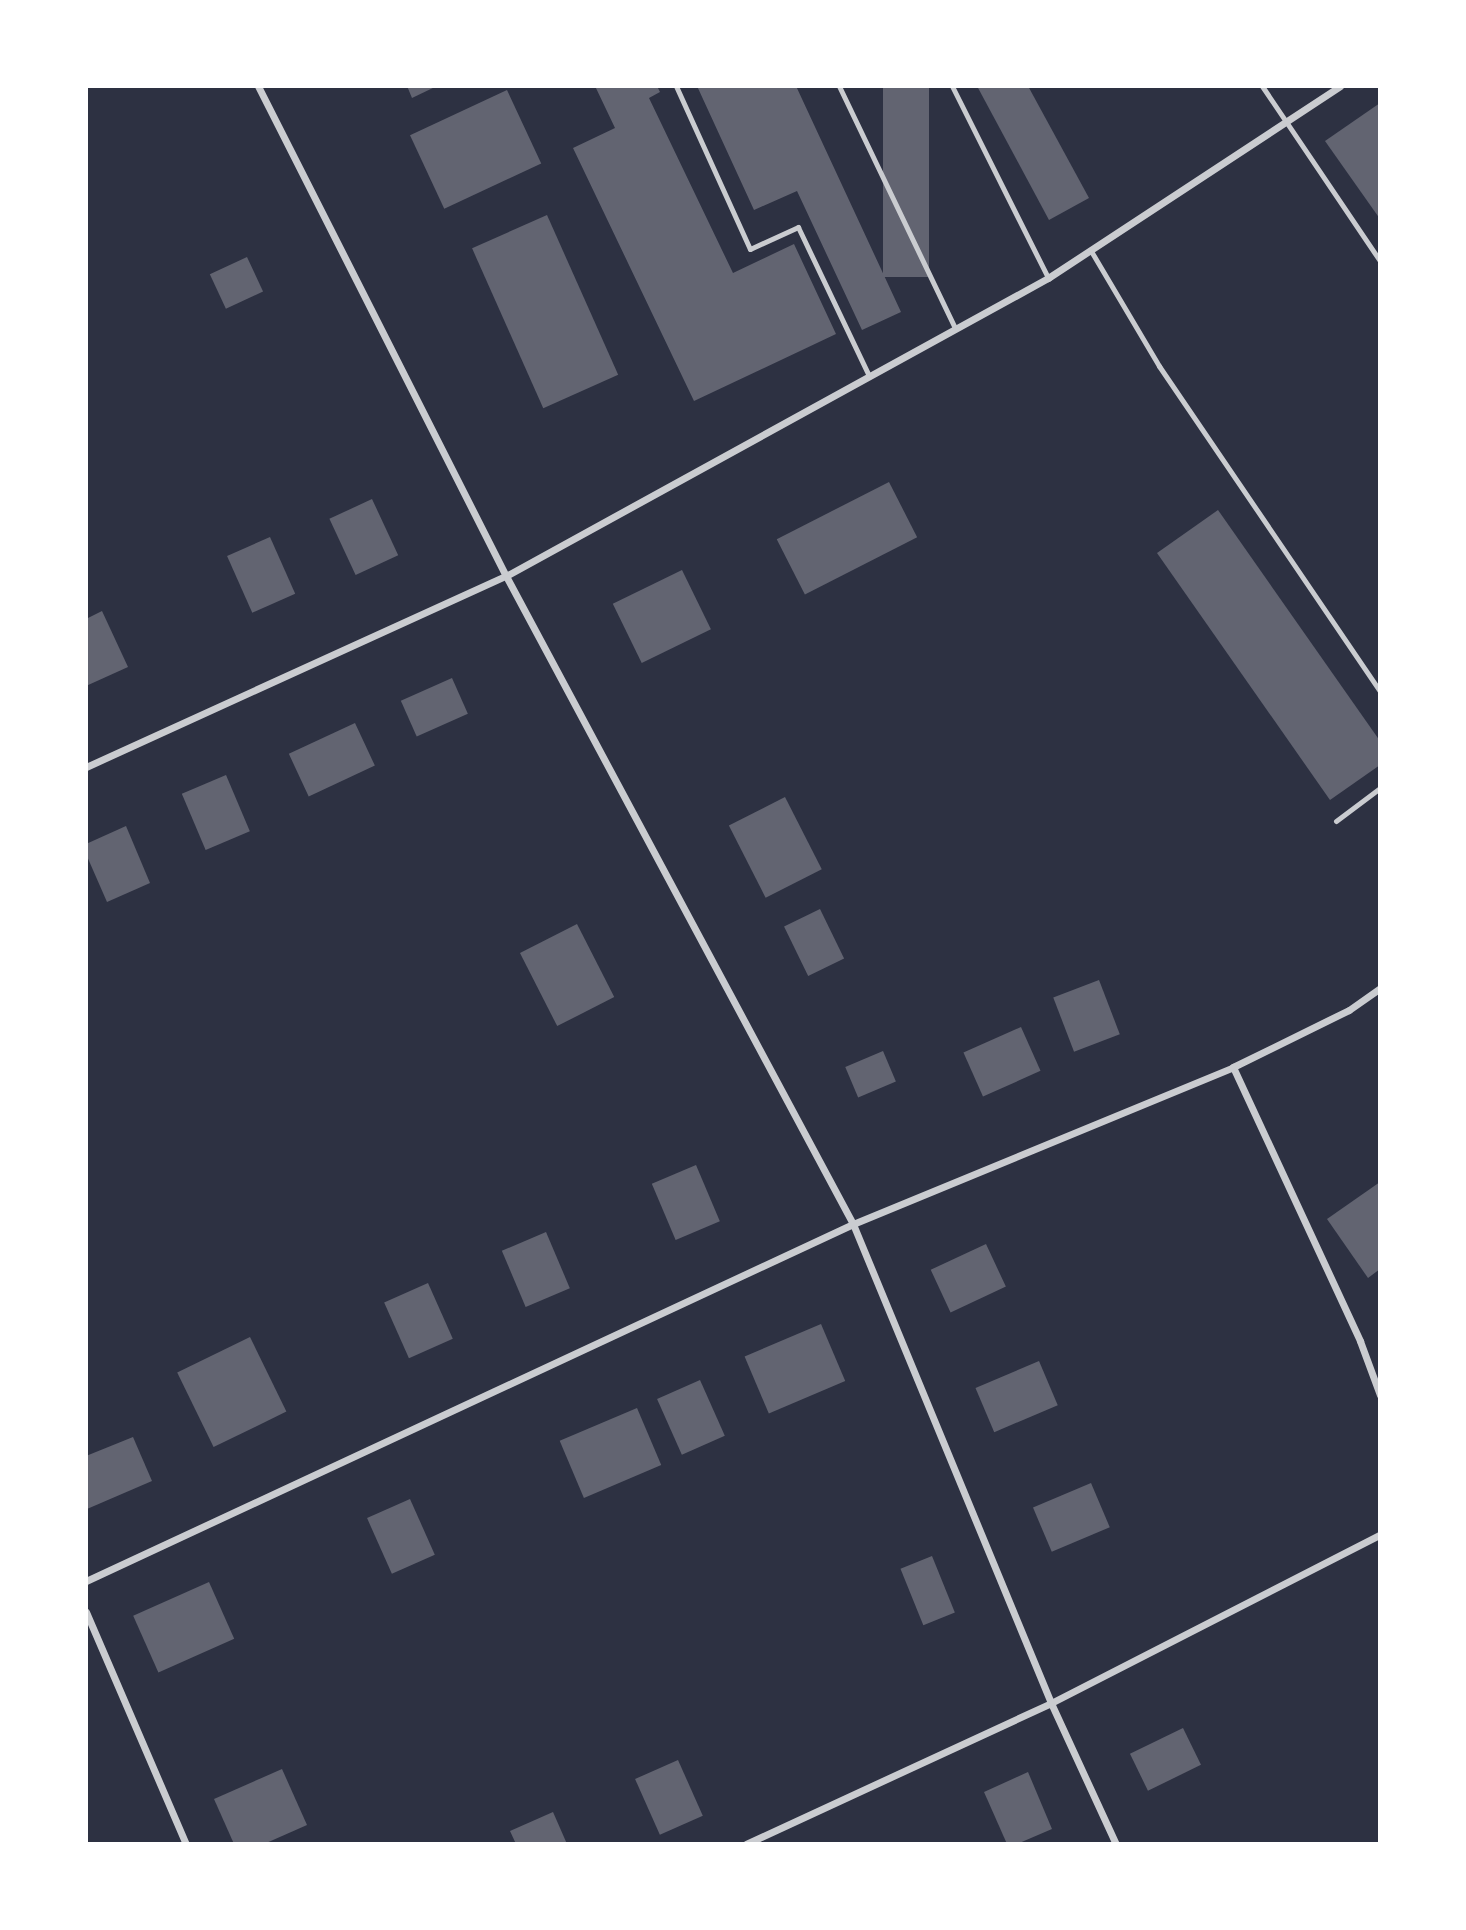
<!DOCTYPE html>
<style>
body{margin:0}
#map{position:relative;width:1466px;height:1930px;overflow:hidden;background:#2d3142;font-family:Mulish,sans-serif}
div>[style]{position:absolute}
.building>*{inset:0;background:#626471;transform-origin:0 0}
.service>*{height:5px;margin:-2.5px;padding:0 2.5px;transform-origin:2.5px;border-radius:2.5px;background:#caccd0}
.minor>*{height:7px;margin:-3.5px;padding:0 3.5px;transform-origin:3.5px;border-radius:3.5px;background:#caccd0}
span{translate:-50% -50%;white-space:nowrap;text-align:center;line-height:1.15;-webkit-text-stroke:5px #fff;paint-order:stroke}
.frame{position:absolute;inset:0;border:88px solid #fff;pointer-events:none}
</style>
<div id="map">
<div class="building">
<div style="clip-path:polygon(407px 86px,437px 86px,412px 98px)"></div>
<div style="clip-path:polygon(595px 86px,657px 86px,660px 92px,649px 98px,733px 273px,794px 244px,836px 334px,694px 401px,573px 148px,615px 128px)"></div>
<div style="clip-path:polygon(697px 86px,796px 86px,901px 312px,862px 330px,797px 191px,754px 210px)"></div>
<div style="left:883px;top:86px;width:46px;height:191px"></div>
<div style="clip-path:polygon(977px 86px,1028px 86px,1089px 198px,1049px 220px)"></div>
<div style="left:507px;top:90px;width:81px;height:107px;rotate:65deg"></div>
<div style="clip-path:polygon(1380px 103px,1380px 219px,1325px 141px)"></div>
<div style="left:547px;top:215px;width:175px;height:82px;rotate:66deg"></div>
<div style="left:247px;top:257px;width:38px;height:41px;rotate:65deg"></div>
<div style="left:889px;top:482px;width:62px;height:126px;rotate:63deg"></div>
<div style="left:372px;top:499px;width:62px;height:47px;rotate:65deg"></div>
<div style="clip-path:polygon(1218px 510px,1380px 741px,1380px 765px,1330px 800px,1157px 553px)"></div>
<div style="left:270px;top:537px;width:62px;height:47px;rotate:66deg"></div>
<div style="left:682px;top:570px;width:66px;height:77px;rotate:64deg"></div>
<div style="clip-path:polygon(102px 611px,128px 667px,86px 686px,86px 619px)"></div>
<div style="left:452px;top:678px;width:39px;height:56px;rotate:66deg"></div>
<div style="left:355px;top:723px;width:47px;height:73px;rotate:65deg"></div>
<div style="left:226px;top:775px;width:61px;height:48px;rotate:67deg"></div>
<div style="left:785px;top:797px;width:81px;height:63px;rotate:63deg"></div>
<div style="clip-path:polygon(126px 826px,150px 883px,107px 902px,86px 854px,86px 844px)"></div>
<div style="left:820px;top:909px;width:55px;height:40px;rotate:64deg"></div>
<div style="left:577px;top:924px;width:82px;height:64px;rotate:63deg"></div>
<div style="left:1099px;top:980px;width:58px;height:49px;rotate:69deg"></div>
<div style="left:1021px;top:1027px;width:48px;height:63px;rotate:66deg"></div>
<div style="left:883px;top:1051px;width:33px;height:41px;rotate:67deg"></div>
<div style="left:696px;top:1165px;width:61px;height:48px;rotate:67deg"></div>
<div style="clip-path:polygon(1380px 1182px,1380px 1269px,1368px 1278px,1327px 1219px)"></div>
<div style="left:546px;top:1232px;width:61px;height:48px;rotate:67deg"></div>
<div style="left:986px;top:1244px;width:47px;height:61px;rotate:65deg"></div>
<div style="left:428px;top:1283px;width:61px;height:48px;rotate:66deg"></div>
<div style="left:821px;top:1324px;width:62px;height:83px;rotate:67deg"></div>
<div style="left:250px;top:1337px;width:83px;height:81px;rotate:64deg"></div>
<div style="left:1039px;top:1361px;width:48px;height:69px;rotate:67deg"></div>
<div style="left:700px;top:1380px;width:61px;height:47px;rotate:66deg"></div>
<div style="left:637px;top:1408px;width:62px;height:84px;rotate:67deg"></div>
<div style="clip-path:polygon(133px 1437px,152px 1481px,87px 1509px,86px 1456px)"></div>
<div style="left:1091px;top:1483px;width:48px;height:63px;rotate:67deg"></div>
<div style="left:410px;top:1499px;width:61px;height:47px;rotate:66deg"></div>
<div style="left:932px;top:1556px;width:61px;height:34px;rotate:68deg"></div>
<div style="left:209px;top:1582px;width:62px;height:83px;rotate:66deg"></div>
<div style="left:1183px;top:1728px;width:41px;height:59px;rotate:64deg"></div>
<div style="left:678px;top:1760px;width:61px;height:47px;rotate:66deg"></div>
<div style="clip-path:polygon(282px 1769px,307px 1825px,264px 1844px,234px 1844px,214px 1799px)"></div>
<div style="clip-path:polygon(1028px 1772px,1052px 1829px,1017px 1844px,1007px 1844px,984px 1792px)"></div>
<div style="clip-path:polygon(553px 1812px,567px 1844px,516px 1844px,510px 1831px)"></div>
</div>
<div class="service">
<div style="left:676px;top:86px;width:179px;rotate:65.6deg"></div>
<div style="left:750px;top:249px;width:53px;rotate:-24.6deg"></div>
<div style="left:798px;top:227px;width:165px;rotate:64.5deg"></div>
<div style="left:839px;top:86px;width:268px;rotate:64.4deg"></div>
<div style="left:952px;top:86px;width:215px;rotate:63.4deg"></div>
<div style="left:1262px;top:86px;width:211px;rotate:56deg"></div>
<div style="left:1091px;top:251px;width:134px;rotate:59.4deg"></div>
<div style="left:1159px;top:366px;width:393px;rotate:55.8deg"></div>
<div style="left:1336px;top:821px;width:55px;rotate:-36.9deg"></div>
</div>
<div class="minor">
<div style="left:258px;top:86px;width:549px;rotate:63.16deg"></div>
<div style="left:506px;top:576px;width:735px;rotate:61.83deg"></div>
<div style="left:853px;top:1224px;width:518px;rotate:67.54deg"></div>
<div style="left:1051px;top:1703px;width:155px;rotate:65.3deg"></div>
<div style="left:86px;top:767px;width:461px;rotate:-24.5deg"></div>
<div style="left:506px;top:576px;width:619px;rotate:-28.8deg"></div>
<div style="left:1048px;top:278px;width:349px;rotate:-33.3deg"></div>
<div style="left:1233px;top:1067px;width:302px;rotate:65.1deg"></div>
<div style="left:1360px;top:1341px;width:58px;rotate:69.7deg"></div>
<div style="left:86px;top:1581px;width:846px;rotate:-24.96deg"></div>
<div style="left:853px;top:1224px;width:411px;rotate:-22.4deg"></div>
<div style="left:1233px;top:1067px;width:129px;rotate:-26.2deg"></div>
<div style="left:1349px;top:1010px;width:38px;rotate:-35deg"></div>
<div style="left:86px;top:1612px;width:253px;rotate:66.7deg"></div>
<div style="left:746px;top:1844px;width:336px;rotate:-24.8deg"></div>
<div style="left:1051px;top:1703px;width:369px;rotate:-27.1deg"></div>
</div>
<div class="frame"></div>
</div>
